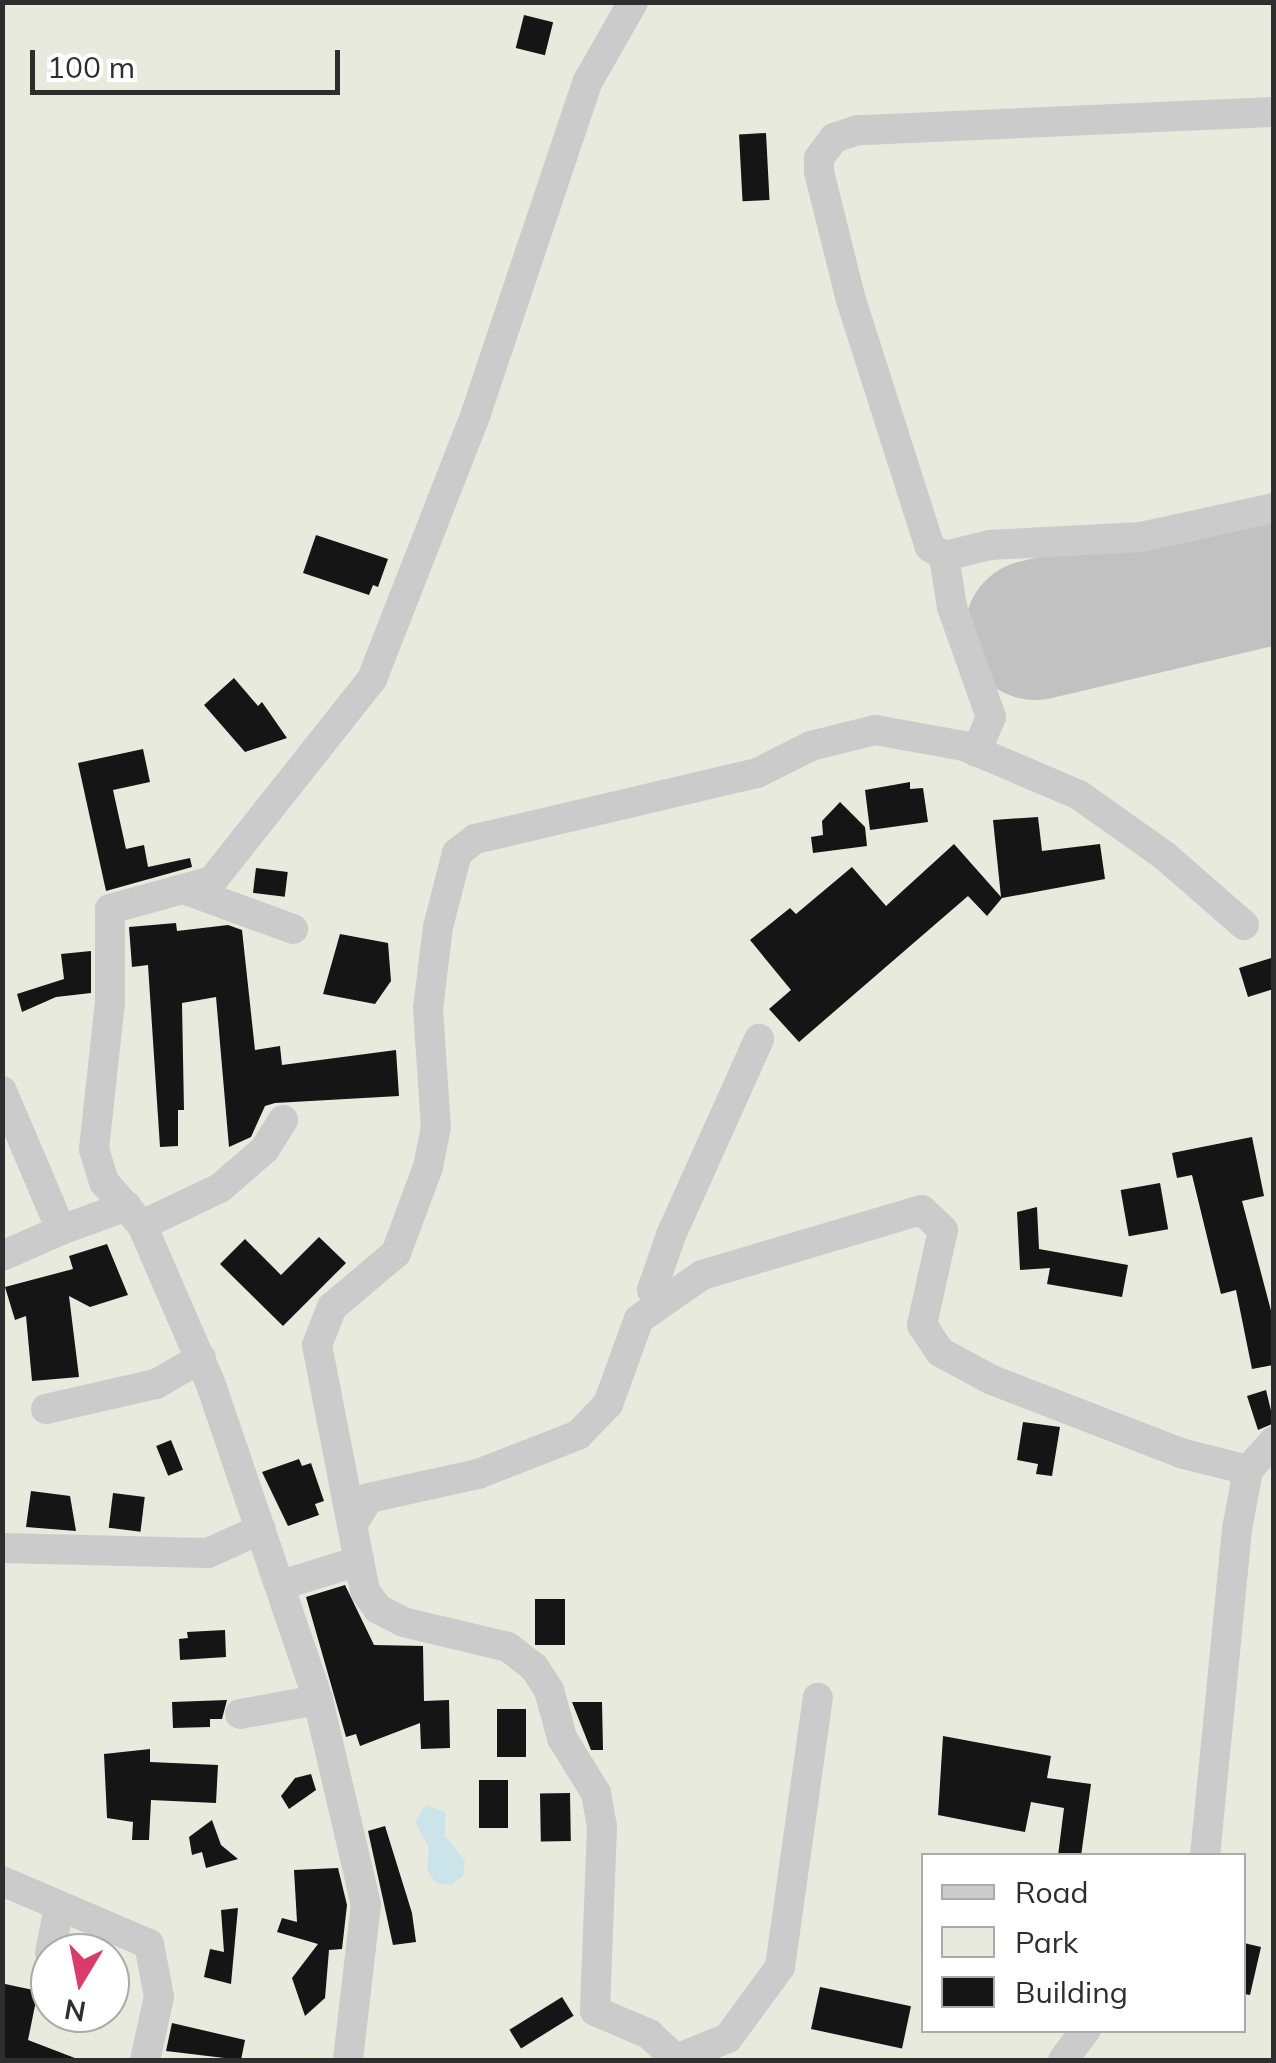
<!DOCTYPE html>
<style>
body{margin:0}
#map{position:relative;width:1276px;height:2063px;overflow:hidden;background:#fff;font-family:Mulish,sans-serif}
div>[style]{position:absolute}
.green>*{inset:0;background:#e7eadc}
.water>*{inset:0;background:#cae4e9}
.runway>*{height:140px;margin:-70px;padding:0 70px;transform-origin:70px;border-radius:70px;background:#c1c1c1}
.building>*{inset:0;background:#151515;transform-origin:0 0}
.minor>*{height:30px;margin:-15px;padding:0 15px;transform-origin:15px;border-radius:15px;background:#cbcbcb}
span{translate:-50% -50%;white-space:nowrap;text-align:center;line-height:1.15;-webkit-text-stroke:10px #fff;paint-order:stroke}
.frame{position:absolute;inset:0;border:5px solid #2e2e2e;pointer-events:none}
.legend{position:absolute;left:921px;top:1853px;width:325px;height:180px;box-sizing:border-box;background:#fff;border:2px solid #ababab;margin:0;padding:12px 18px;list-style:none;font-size:30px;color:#2e2e2e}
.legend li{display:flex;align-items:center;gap:20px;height:50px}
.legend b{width:50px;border:2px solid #ababab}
.north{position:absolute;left:30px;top:1933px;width:100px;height:100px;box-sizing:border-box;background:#fff;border:2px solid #ababab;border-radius:50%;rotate:190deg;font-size:28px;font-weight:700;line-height:40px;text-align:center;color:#2e2e2e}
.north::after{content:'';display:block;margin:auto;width:35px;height:45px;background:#db3a6a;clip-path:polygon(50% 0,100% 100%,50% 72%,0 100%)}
.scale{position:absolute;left:30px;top:50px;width:310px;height:45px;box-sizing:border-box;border:5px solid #2e2e2e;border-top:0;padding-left:12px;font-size:30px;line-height:35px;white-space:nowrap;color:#2e2e2e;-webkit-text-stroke:8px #fff;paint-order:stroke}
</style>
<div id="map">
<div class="green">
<div style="clip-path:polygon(evenodd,3px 3px,1273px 3px,1273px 2060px,3px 2060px,3px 3px,924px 1856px,1244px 1856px,1244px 2030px,924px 2030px,924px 1856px,3px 3px,50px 1953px,110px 1953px,110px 2013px,50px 2013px,50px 1953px)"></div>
</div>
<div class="water">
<div style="clip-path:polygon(426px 1805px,445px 1812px,445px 1836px,465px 1861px,463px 1876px,451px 1885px,436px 1883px,427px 1871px,429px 1848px,415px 1821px)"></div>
</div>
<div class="runway">
<div style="left:1035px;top:630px;width:245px;rotate:-13.2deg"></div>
</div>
<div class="building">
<div style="left:524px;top:15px;width:30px;height:34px;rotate:14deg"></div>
<div style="left:766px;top:133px;width:67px;height:27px;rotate:87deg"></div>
<div style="clip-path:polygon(316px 535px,388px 559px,378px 587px,373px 585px,369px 595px,303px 573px)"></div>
<div style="clip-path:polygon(234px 678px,258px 706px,262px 702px,287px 738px,245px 752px,204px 705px)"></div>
<div style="clip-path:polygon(143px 749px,150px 782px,113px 790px,126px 849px,144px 845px,148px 867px,190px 858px,192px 867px,106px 891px,78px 763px)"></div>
<div style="clip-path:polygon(910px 782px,910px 789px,923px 788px,928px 822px,870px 830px,865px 790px)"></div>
<div style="clip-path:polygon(840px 802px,865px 827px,867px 846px,813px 853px,811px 837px,823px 835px,822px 821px)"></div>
<div style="clip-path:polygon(1038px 817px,1042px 851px,1100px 844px,1105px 879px,1002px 898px,987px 916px,968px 896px,799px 1042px,769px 1009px,791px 990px,750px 940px,790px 908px,796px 914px,852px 867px,886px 906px,954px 844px,1001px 897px,993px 820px)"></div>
<div style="left:256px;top:868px;width:32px;height:25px;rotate:7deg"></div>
<div style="clip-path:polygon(176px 923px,177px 931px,228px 925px,242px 930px,255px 1050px,280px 1046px,282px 1065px,396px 1050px,399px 1096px,275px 1103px,265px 1106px,251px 1137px,229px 1147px,216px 997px,182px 1003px,184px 1110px,178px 1110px,178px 1146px,160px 1147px,148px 965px,132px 967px,129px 927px)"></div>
<div style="clip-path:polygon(340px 934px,388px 943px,391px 981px,375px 1004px,323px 994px)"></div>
<div style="clip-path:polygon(91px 951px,91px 993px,56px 997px,22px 1012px,17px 994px,64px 979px,61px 954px)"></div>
<div style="clip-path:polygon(1274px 957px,1274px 989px,1248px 997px,1239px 968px)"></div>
<div style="clip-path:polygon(1252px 1137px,1264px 1196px,1242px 1201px,1274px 1322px,1274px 1365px,1252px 1369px,1236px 1290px,1221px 1294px,1192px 1175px,1177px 1178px,1172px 1153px)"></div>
<div style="left:1160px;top:1183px;width:47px;height:40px;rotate:80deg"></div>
<div style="clip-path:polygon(1037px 1207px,1039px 1249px,1128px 1265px,1122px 1297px,1047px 1284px,1050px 1268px,1020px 1270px,1017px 1212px)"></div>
<div style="clip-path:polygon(319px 1237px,346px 1263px,283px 1326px,220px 1264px,245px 1239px,281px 1275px)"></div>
<div style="clip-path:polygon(107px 1244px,128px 1295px,90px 1307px,69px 1296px,79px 1377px,32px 1381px,26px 1316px,15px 1320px,5px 1287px,73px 1269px,69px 1256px)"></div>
<div style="clip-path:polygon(1266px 1390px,1274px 1423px,1258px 1430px,1247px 1396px)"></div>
<div style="clip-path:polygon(1023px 1422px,1060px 1427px,1052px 1476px,1036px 1474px,1038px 1464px,1017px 1460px)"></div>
<div style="left:171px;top:1440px;width:32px;height:16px;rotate:68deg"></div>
<div style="clip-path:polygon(299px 1459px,302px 1466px,311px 1463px,324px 1501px,315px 1504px,319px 1515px,288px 1526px,262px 1472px)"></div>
<div style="clip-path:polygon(31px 1491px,70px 1496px,76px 1531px,26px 1527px)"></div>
<div style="left:113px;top:1493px;width:32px;height:35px;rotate:7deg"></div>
<div style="clip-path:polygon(345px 1585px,374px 1645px,423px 1646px,424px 1701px,449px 1700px,450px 1748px,421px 1749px,420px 1723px,360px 1746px,356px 1734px,346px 1737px,306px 1597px)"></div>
<div style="left:535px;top:1599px;width:30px;height:46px"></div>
<div style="clip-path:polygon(225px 1630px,226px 1657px,180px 1660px,179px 1639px,188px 1638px,187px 1632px)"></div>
<div style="clip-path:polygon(227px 1700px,222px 1719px,210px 1719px,210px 1727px,173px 1728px,172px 1702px)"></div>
<div style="clip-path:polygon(572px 1702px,602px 1702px,603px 1750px,591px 1750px)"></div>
<div style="left:497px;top:1709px;width:29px;height:48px"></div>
<div style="clip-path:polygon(943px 1736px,1051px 1756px,1047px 1778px,1091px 1784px,1081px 1856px,1058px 1856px,1064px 1808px,1031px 1802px,1025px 1832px,938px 1815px)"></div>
<div style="clip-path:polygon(150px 1749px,150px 1762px,218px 1765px,216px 1803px,151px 1800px,149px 1840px,132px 1840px,133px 1822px,107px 1818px,104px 1754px)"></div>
<div style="clip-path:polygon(311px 1774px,316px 1790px,289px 1809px,281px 1796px,295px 1778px)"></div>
<div style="left:479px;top:1780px;width:29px;height:48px"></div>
<div style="left:570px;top:1793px;width:48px;height:30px;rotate:89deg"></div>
<div style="clip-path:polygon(212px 1820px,221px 1845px,238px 1859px,206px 1868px,202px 1852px,192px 1855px,189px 1837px)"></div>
<div style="clip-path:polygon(385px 1826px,412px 1913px,416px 1942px,393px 1945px,368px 1831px)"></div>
<div style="clip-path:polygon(338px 1868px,347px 1905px,342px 1949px,329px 1950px,325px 1998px,305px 2016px,292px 1978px,318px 1944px,277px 1932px,282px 1918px,297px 1922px,294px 1870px)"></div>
<div style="clip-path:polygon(238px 1908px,231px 1984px,204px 1977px,210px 1949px,224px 1952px,221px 1910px)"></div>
<div style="clip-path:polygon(1244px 1943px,1261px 1947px,1250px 1995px,1244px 1994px)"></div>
<div style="clip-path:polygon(5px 1984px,38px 1991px,28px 2040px,80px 2060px,2px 2060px)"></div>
<div style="left:820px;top:1987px;width:93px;height:43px;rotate:12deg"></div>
<div style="left:562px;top:1997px;width:22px;height:62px;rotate:58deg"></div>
<div style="clip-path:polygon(172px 2023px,245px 2040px,241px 2060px,166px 2051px)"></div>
</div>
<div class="minor">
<div style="left:1274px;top:112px;width:416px;rotate:177.5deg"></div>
<div style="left:858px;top:130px;width:25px;rotate:162deg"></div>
<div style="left:834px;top:138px;width:25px;rotate:127deg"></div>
<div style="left:819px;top:158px;width:14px;rotate:90deg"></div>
<div style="left:819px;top:172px;width:132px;rotate:76deg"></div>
<div style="left:851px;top:300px;width:259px;rotate:72.3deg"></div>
<div style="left:930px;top:547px;width:17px;rotate:33deg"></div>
<div style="left:944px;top:556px;width:47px;rotate:-13.4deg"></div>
<div style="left:990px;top:545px;width:151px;rotate:-3deg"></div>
<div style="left:1141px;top:537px;width:136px;rotate:-12.3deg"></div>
<div style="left:944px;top:556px;width:52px;rotate:81.1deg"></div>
<div style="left:952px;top:607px;width:117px;rotate:70.5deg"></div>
<div style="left:991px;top:717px;width:38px;rotate:113deg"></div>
<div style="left:186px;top:890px;width:114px;rotate:20deg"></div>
<div style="left:1244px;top:925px;width:105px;rotate:-138.9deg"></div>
<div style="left:1165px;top:856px;width:105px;rotate:-144.7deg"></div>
<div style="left:1079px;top:795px;width:125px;rotate:-156.9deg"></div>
<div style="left:964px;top:746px;width:90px;rotate:-169.8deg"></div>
<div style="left:875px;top:730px;width:66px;rotate:166deg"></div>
<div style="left:811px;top:746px;width:60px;rotate:153.4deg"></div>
<div style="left:757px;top:773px;width:290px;rotate:166.8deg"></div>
<div style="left:475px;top:839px;width:23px;rotate:142deg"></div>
<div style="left:457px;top:853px;width:76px;rotate:104.4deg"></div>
<div style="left:438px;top:927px;width:82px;rotate:97deg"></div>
<div style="left:428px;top:1008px;width:119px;rotate:86.2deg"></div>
<div style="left:436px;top:1127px;width:41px;rotate:101.3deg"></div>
<div style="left:428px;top:1167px;width:92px;rotate:110.4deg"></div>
<div style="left:396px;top:1253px;width:84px;rotate:139.8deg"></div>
<div style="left:332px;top:1307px;width:41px;rotate:111.5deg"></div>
<div style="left:317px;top:1345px;width:183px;rotate:79deg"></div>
<div style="left:352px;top:1525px;width:32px;rotate:-58deg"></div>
<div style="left:369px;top:1498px;width:112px;rotate:-12.4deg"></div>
<div style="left:478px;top:1474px;width:107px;rotate:-21.3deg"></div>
<div style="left:578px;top:1435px;width:43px;rotate:-45.9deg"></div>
<div style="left:608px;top:1404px;width:90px;rotate:-70deg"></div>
<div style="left:639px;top:1319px;width:77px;rotate:-34.9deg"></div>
<div style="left:702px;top:1275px;width:229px;rotate:-16.5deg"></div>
<div style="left:922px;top:1210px;width:29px;rotate:44deg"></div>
<div style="left:943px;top:1230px;width:97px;rotate:102.5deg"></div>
<div style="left:922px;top:1325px;width:32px;rotate:56deg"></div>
<div style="left:940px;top:1352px;width:59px;rotate:28.3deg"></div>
<div style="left:992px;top:1380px;width:206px;rotate:21.1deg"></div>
<div style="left:1184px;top:1454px;width:66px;rotate:14deg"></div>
<div style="left:2px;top:1091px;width:151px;rotate:67deg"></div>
<div style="left:61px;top:1230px;width:70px;rotate:-20deg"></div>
<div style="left:283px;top:1120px;width:34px;rotate:122deg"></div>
<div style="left:265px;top:1149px;width:60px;rotate:139.1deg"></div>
<div style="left:220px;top:1188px;width:86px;rotate:154.6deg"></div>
<div style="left:142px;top:1225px;width:57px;rotate:-131.5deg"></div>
<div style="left:104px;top:1182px;width:34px;rotate:-107deg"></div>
<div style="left:94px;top:1149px;width:149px;rotate:-83.8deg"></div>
<div style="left:110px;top:1001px;width:92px;rotate:-90deg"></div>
<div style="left:110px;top:909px;width:106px;rotate:-15.4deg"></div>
<div style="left:212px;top:881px;width:258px;rotate:-51.6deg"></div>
<div style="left:372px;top:679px;width:286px;rotate:-68.6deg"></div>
<div style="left:476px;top:413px;width:350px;rotate:-71.4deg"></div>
<div style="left:588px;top:81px;width:91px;rotate:-60.3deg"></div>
<div style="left:142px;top:1225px;width:171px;rotate:66.6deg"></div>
<div style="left:210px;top:1382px;width:336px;rotate:71.2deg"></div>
<div style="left:318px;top:1700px;width:210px;rotate:76.8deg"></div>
<div style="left:366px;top:1904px;width:157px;rotate:96.6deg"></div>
<div style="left:2px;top:1256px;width:64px;rotate:-23.8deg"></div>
<div style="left:660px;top:1299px;width:12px;rotate:-132deg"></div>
<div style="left:652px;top:1290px;width:58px;rotate:-70.9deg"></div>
<div style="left:671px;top:1235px;width:215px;rotate:-65.8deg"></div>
<div style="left:46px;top:1409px;width:113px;rotate:-12.8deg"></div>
<div style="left:156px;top:1384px;width:52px;rotate:-30deg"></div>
<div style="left:352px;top:1525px;width:67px;rotate:78.9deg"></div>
<div style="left:365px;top:1591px;width:22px;rotate:54deg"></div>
<div style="left:378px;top:1609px;width:28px;rotate:27deg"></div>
<div style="left:403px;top:1622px;width:108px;rotate:13.4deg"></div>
<div style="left:508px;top:1647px;width:33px;rotate:38deg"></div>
<div style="left:534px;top:1667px;width:27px;rotate:57deg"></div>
<div style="left:549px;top:1690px;width:50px;rotate:74.8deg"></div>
<div style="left:562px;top:1738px;width:65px;rotate:58.3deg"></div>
<div style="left:596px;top:1793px;width:35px;rotate:80deg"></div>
<div style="left:602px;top:1827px;width:184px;rotate:92.2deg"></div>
<div style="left:595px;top:2011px;width:59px;rotate:23.1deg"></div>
<div style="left:649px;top:2034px;width:33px;rotate:43deg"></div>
<div style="left:2px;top:1548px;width:206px;rotate:1.4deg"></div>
<div style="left:208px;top:1553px;width:58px;rotate:-24.4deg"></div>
<div style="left:281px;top:1585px;width:82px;rotate:-17.1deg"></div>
<div style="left:240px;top:1714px;width:79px;rotate:-10.2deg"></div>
<div style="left:1205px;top:1856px;width:329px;rotate:-84.4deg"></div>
<div style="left:1237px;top:1529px;width:60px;rotate:-79.4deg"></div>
<div style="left:1248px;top:1470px;width:39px;rotate:-48deg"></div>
<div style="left:2px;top:1881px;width:160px;rotate:23.2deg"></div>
<div style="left:149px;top:1944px;width:54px;rotate:79.3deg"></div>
<div style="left:159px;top:1997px;width:65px;rotate:102.5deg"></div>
<div style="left:50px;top:1953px;width:47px;rotate:-78.9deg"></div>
<div style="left:674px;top:2060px;width:58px;rotate:-22.2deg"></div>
<div style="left:728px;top:2038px;width:88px;rotate:-53.8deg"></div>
<div style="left:780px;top:1967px;width:272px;rotate:-82deg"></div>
<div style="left:1063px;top:2060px;width:38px;rotate:-53deg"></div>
</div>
<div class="frame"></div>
<ul class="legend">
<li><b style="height:12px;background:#cbcbcb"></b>Road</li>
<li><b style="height:28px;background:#e7eadc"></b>Park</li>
<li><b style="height:28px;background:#151515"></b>Building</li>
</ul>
<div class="north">N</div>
<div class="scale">100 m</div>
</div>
